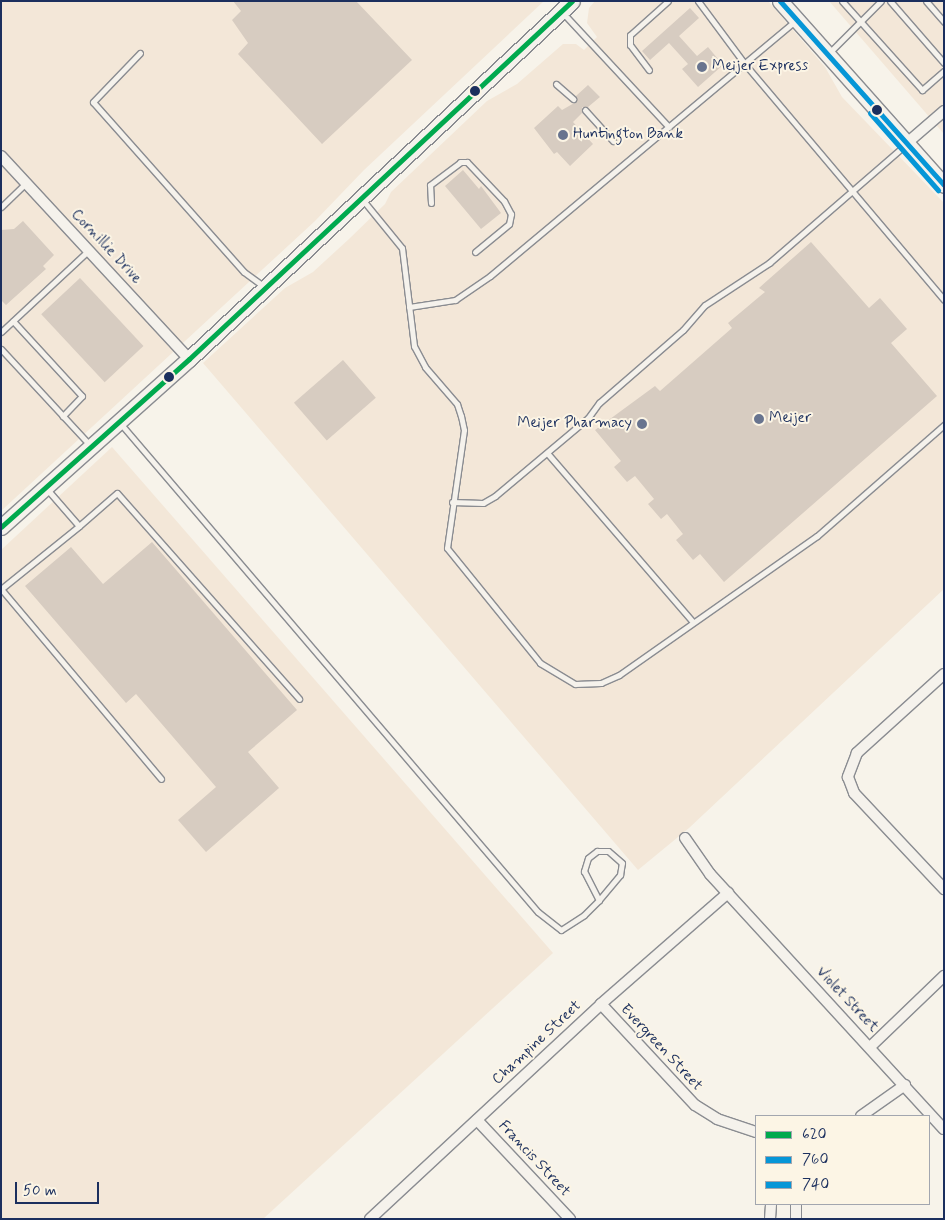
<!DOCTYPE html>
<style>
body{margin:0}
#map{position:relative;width:945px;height:1220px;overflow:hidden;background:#f7f3ea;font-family:Mynerve,sans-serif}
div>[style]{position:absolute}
.built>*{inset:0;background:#f3e7d8}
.building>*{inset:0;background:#d7ccc1;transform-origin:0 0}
.roads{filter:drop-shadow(1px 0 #8a8c91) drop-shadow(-1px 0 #8a8c91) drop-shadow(0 1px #8a8c91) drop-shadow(0 -1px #8a8c91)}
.service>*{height:5px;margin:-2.5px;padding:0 2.5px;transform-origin:2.5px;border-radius:2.5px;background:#f5f2ec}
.minor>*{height:10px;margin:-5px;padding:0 5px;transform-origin:5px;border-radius:5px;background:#f5f2ec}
.secondary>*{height:15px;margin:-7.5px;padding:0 7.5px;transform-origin:7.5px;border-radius:7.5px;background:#f5f2ec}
.bus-1>*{height:5px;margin:-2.5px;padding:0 2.5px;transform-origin:2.5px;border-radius:2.5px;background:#00a94e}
.bus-2>*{height:5px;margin:-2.5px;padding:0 2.5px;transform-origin:2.5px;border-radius:2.5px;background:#0696d7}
.bus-3>*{height:5px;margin:-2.5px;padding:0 2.5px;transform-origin:2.5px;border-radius:2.5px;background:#0696d7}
.dots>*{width:14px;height:14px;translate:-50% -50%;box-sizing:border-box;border:2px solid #fcf5e5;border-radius:50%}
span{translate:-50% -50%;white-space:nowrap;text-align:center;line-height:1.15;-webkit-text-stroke:4px #fcf5e5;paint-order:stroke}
.poi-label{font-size:15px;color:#1b2f5e}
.left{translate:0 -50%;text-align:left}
.right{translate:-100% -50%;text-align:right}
.street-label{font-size:15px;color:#1b2f5e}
.frame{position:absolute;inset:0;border:2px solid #1b2f5e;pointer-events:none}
.legend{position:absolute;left:755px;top:1115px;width:175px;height:90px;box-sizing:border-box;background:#fcf5e5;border:1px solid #a2a6af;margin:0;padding:6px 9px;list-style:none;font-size:15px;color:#1b2f5e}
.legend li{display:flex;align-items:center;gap:10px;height:25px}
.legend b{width:25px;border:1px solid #a2a6af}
.scale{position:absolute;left:15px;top:1182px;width:84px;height:22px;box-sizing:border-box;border:2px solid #1b2f5e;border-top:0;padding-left:6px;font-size:15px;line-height:18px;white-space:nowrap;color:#1b2f5e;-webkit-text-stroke:4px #fcf5e5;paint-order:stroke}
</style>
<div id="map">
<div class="built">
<div style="clip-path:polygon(1px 1px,544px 1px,364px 170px,315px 221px,1px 511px)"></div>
<div style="clip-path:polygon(595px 1px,768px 1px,825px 67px,842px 97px,944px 203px,944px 589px,689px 828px,638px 870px,203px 363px,285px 288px,313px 272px,349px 239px,385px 204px,391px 192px,487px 101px,517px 84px,563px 44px,576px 44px,584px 50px,597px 37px,587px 23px,589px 8px)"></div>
<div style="clip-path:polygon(829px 1px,944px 1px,944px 134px)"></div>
<div style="clip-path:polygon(112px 447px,553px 953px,263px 1219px,1px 1219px,1px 550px)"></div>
</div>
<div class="building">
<div style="clip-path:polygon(233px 1px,356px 1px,412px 60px,322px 144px,238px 54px,248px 43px,232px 20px,241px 11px)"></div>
<div style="clip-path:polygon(690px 8px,699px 18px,679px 36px,697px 56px,708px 47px,723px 65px,698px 87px,682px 69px,688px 64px,669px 43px,650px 60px,642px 51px)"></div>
<div style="clip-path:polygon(588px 85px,600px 97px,588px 107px,582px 107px,582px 113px,573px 122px,593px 144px,570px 166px,557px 152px,554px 154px,534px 128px,558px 106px,562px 110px,576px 102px,576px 96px)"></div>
<div style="clip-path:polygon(463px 170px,479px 189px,481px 186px,501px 213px,481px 229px,445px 186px)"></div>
<div style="clip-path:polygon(23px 221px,54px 255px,43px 266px,46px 269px,6px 305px,1px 300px,1px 230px,14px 229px)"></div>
<div style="clip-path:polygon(811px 242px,869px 308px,880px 298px,907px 329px,891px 343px,937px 396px,724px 582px,700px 554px,693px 560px,676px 540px,683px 534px,667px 514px,661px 519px,648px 504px,654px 499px,635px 476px,627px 482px,614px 467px,621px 461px,595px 430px,655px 386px,660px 391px,732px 328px,728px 323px,765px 292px,759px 288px)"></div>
<div style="left:80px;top:278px;width:93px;height:53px;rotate:47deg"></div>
<div style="left:343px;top:360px;width:50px;height:65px;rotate:49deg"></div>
<div style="clip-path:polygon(152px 542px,297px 710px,248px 752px,279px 788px,206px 852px,178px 820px,216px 787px,136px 694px,126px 703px,25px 586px,71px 547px,103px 584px)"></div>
</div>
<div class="roads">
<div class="service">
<div style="left:698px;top:1px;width:77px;rotate:53.4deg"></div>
<div style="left:744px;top:63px;width:310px;rotate:49.8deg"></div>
<div style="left:842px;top:1px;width:120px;rotate:48deg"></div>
<div style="left:922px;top:90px;width:29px;rotate:-41deg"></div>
<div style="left:890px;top:1px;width:82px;rotate:48.9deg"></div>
<div style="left:926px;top:1px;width:28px;rotate:49deg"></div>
<div style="left:562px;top:12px;width:157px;rotate:47.1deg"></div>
<div style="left:830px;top:52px;width:72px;rotate:-45deg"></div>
<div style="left:140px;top:53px;width:68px;rotate:133.8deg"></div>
<div style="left:93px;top:102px;width:227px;rotate:48.4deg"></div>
<div style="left:244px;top:272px;width:24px;rotate:36deg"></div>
<div style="left:649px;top:70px;width:31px;rotate:-127deg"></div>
<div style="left:630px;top:45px;width:10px;rotate:-90deg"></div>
<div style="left:630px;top:35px;width:51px;rotate:-41.8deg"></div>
<div style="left:556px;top:84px;width:23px;rotate:41deg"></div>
<div style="left:585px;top:110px;width:42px;rotate:47.9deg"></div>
<div style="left:362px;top:199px;width:63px;rotate:50.8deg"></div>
<div style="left:402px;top:248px;width:99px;rotate:83deg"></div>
<div style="left:414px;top:346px;width:24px;rotate:62deg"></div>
<div style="left:425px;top:367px;width:49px;rotate:49.1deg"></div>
<div style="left:457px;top:404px;width:13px;rotate:72deg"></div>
<div style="left:461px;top:416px;width:14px;rotate:78deg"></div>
<div style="left:464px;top:430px;width:119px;rotate:98.2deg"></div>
<div style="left:447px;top:548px;width:148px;rotate:51deg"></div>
<div style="left:540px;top:663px;width:41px;rotate:31deg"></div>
<div style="left:575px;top:684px;width:26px;rotate:-2deg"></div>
<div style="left:601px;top:683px;width:20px;rotate:-24deg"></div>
<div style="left:619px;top:675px;width:242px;rotate:-35.1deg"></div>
<div style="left:817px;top:536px;width:169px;rotate:-41.2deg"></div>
<div style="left:431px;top:203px;width:18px;rotate:-93deg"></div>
<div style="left:430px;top:185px;width:38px;rotate:-37deg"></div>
<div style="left:460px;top:162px;width:7px"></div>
<div style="left:467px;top:162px;width:54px;rotate:46.5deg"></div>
<div style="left:504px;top:201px;width:15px;rotate:62deg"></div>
<div style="left:511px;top:214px;width:10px;rotate:101deg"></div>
<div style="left:509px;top:224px;width:44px;rotate:140.5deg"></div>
<div style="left:1px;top:207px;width:35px;rotate:-44deg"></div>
<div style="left:409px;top:307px;width:47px;rotate:-8.7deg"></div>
<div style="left:455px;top:300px;width:42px;rotate:-34.4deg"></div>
<div style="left:490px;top:276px;width:399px;rotate:-39.9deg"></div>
<div style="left:13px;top:321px;width:102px;rotate:47.4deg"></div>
<div style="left:82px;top:396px;width:28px;rotate:134deg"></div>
<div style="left:1px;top:332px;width:119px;rotate:-43deg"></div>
<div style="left:1px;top:349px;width:131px;rotate:47.2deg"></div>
<div style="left:120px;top:423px;width:643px;rotate:49.48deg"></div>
<div style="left:538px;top:912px;width:29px;rotate:38deg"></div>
<div style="left:561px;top:930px;width:27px;rotate:-33deg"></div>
<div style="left:584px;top:915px;width:21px;rotate:-45deg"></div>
<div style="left:599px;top:900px;width:33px;rotate:-50deg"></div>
<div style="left:620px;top:875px;width:12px;rotate:-81deg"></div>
<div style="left:622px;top:863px;width:18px;rotate:-139deg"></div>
<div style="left:608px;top:851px;width:11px;rotate:180deg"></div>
<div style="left:597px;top:851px;width:11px;rotate:142deg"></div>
<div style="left:588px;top:858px;width:14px;rotate:107deg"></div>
<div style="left:584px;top:871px;width:33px;rotate:63deg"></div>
<div style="left:548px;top:454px;width:221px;rotate:49.2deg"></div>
<div style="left:452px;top:502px;width:31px;rotate:2deg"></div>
<div style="left:483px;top:503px;width:14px;rotate:-30deg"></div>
<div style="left:495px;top:496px;width:121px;rotate:-40deg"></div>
<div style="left:588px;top:418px;width:19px;rotate:-54deg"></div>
<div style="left:599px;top:403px;width:111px;rotate:-41deg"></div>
<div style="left:683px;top:330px;width:33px;rotate:-49deg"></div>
<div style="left:705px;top:305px;width:77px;rotate:-33.3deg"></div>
<div style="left:769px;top:263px;width:180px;rotate:-40.9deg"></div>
<div style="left:79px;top:526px;width:50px;rotate:-41deg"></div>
<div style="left:117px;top:493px;width:275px;rotate:48.5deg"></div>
<div style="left:1px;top:589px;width:100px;rotate:-38.9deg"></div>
<div style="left:79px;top:526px;width:50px;rotate:-131deg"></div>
<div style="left:2px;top:590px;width:247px;rotate:49.9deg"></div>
</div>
<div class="minor">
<div style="left:907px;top:143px;width:49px;rotate:-40.9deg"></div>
<div style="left:1px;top:156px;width:277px;rotate:47.2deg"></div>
<div style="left:944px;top:674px;width:118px;rotate:137.8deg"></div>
<div style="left:857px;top:753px;width:26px;rotate:111deg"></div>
<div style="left:848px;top:777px;width:17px;rotate:69deg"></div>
<div style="left:854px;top:793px;width:132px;rotate:46.8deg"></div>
<div style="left:685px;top:838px;width:44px;rotate:55.2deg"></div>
<div style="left:710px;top:874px;width:346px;rotate:47.5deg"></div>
<div style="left:601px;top:1004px;width:138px;rotate:47.1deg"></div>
<div style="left:695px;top:1105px;width:26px;rotate:32deg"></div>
<div style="left:717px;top:1119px;width:41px;rotate:18.4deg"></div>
<div style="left:870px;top:1047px;width:103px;rotate:-43.8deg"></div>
<div style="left:861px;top:1116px;width:54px;rotate:-35.2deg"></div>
<div style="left:477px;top:1120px;width:136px;rotate:46.8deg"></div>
<div style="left:370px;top:1219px;width:316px;rotate:-42.9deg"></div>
<div style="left:601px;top:1004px;width:169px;rotate:-41.2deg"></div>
<div style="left:770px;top:1219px;width:15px;rotate:-86deg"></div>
<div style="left:796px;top:1219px;width:15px;rotate:-90deg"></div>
</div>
<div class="secondary">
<div style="left:780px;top:1px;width:246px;rotate:48.3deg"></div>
<div style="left:1px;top:527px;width:252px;rotate:-41.8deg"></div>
<div style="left:189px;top:359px;width:524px;rotate:-43.07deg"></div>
</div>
</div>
<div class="bus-1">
<div style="left:1px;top:527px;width:252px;rotate:-41.8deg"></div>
<div style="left:189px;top:359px;width:524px;rotate:-43.07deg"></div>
</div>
<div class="bus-2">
<div style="left:780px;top:1px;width:246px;rotate:48.3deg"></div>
</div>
<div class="bus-3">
<div style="left:870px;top:113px;width:103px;rotate:48.6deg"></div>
</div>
<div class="dots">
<div style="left:702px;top:67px;background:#68748f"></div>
<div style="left:475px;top:91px;background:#1b2f5e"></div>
<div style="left:877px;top:110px;background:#1b2f5e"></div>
<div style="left:563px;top:135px;background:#68748f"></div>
<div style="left:169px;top:377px;background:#1b2f5e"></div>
<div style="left:759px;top:419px;background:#68748f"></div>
<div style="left:642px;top:424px;background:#68748f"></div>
</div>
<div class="poi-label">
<span class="left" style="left:712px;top:67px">Meijer Express</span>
<span class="left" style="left:573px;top:135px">Huntington Bank</span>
<span class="left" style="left:769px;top:419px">Meijer</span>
<span class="right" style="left:632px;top:424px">Meijer Pharmacy</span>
</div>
<div class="street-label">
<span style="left:106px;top:247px;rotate:47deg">Cornillie Drive</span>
<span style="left:847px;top:1000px;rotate:47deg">Violet Street</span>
<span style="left:537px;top:1043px;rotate:-43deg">Champine Street</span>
<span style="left:661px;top:1048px;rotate:47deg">Evergreen Street</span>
<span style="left:534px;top:1159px;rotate:47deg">Francis Street</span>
</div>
<div class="frame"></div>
<ul class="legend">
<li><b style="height:6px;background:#00a94e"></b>620</li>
<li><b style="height:6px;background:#0696d7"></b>760</li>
<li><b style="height:6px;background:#0696d7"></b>740</li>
</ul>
<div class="scale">50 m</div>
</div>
